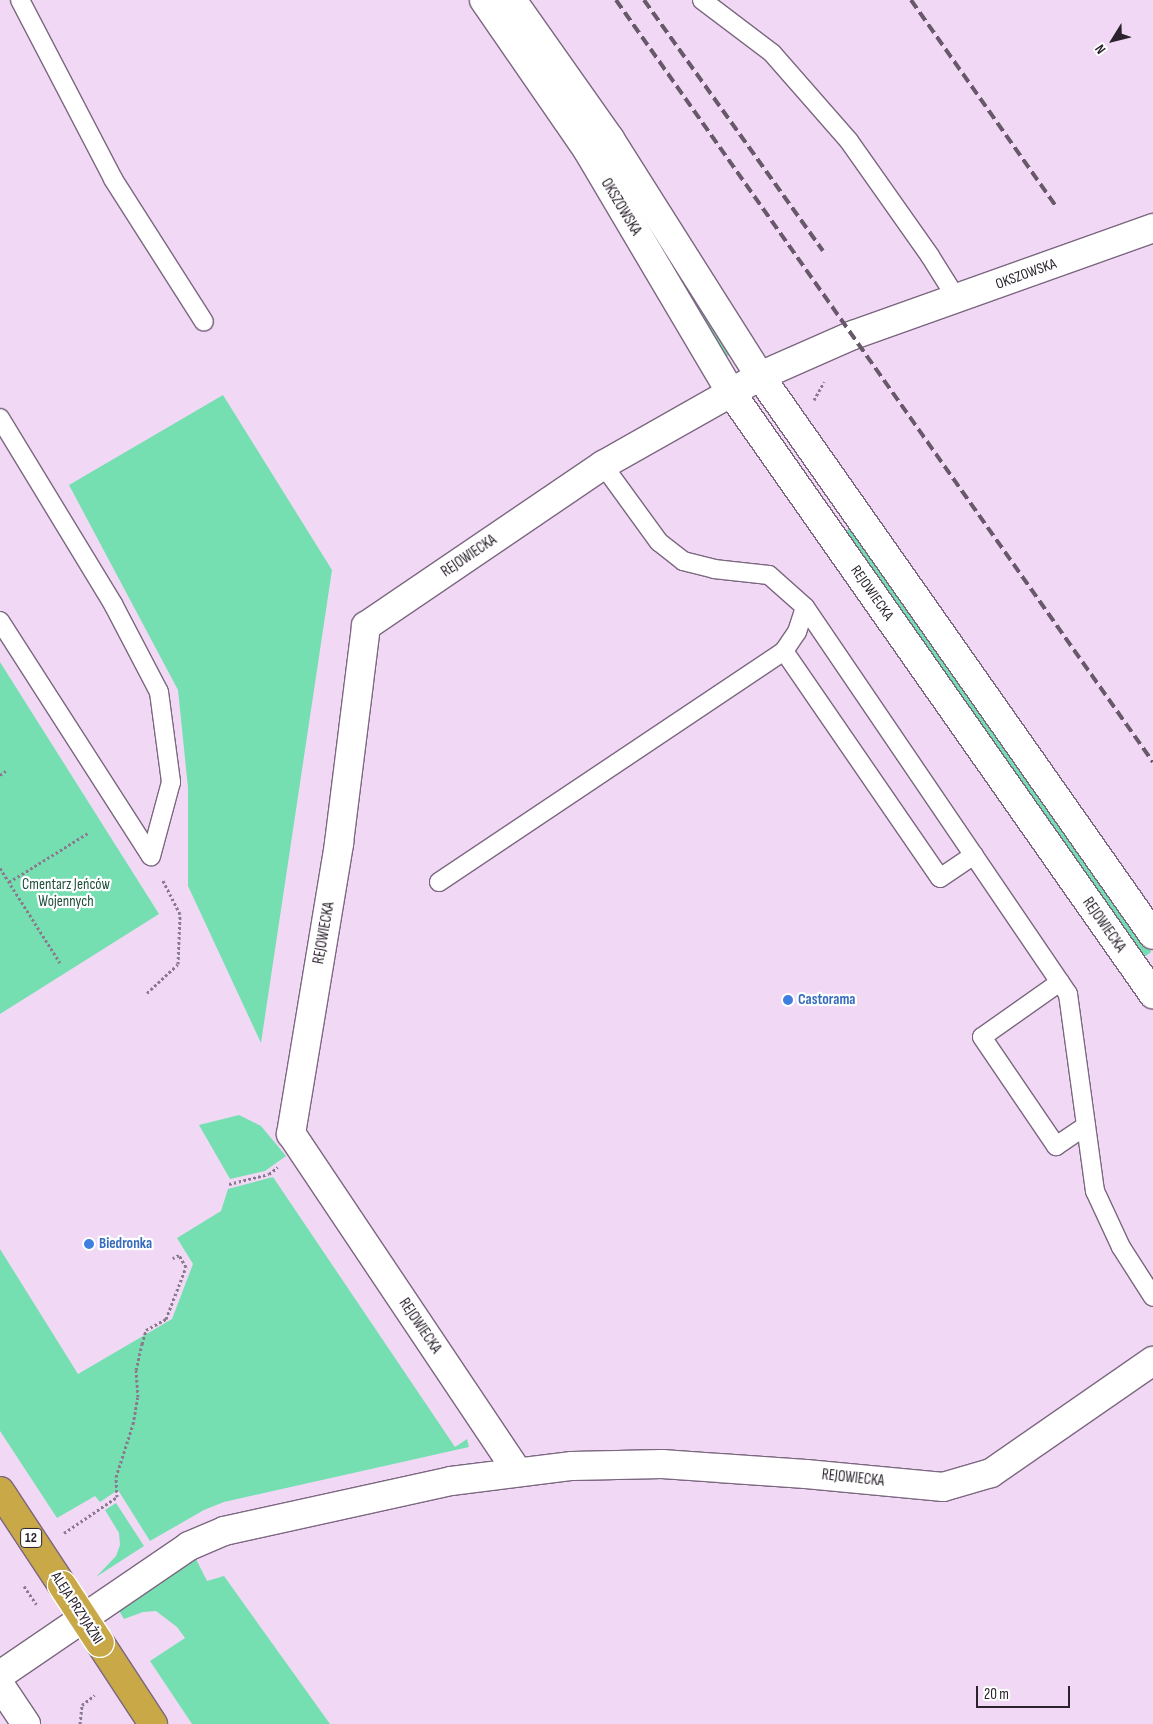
<!DOCTYPE html>
<meta charset="utf-8">
<style>
body{margin:0}
#map{position:relative;width:1153px;height:1724px;overflow:hidden;background:#f1d9f5;font-family:"Sofia Sans Condensed",sans-serif}
div>[style]{position:absolute}
.green>*{inset:0;background:#76dfb2;transform-origin:0 0}
.path>*{height:3px;margin-top:-1.5px;transform-origin:0;background:repeating-linear-gradient(90deg,#8a7a8d 0 2.5px,transparent 0 5px)}
.roads{filter:drop-shadow(1px 0 #7c6780) drop-shadow(-1px 0 #7c6780) drop-shadow(0 1px #7c6780) drop-shadow(0 -1px #7c6780)}
.service>*{height:18px;margin:-9px;padding:0 9px;transform-origin:9px;border-radius:9px;background:#fff}
.minor>*{height:28px;margin:-14px;padding:0 14px;transform-origin:14px;border-radius:14px;background:#fff}
.tertiary>*{height:28px;margin:-14px;padding:0 14px;transform-origin:14px;border-radius:14px;background:#fff}
.trunk>*{height:28px;margin:-14px;padding:0 14px;transform-origin:14px;border-radius:14px;background:#c8a847}
.rail>*{height:4px;margin-top:-2px;transform-origin:0;background:repeating-linear-gradient(90deg,#675969 0 10px,transparent 0 15px)}
.bridges{filter:drop-shadow(1px 0 #fff) drop-shadow(-1px 0 #fff) drop-shadow(0 1px #fff) drop-shadow(0 -1px #fff)}
.trunk-bridge>*{height:28px;margin:-14px;padding:0 14px;transform-origin:14px;border-radius:14px;background:#c8a847}
.dots>*{width:14px;height:14px;translate:-50% -50%;box-sizing:border-box;border:2px solid #fff;border-radius:50%}
span{translate:-50% -50%;white-space:nowrap;text-align:center;line-height:1.15;-webkit-text-stroke:4.5px #fff;paint-order:stroke}
.shield-label span{padding:1px 4px;background:#fff;border:1px solid;border-radius:4px;-webkit-text-stroke-width:0}
.shield-label{font-size:14px;color:#2b222d;font-weight:700}
.street-label{font-size:15px;color:#2b222d}
.park-label{font-size:15px;color:#1f4f3b}
.shop-label{font-size:15px;color:#366cbe;font-weight:700}
.left{translate:0 -50%;text-align:left}
.north{position:absolute;left:1088px;top:15px;width:50px;height:50px;-webkit-text-stroke:4px #fff;paint-order:stroke;rotate:234deg;font-size:14px;font-weight:700;line-height:20px;text-align:center;color:#2b222d}
.north::after{content:'';display:block;margin:auto;width:18px;height:22px;background:#2b222d;clip-path:polygon(50% 0,100% 100%,50% 72%,0 100%)}
.scale{position:absolute;left:976px;top:1686px;width:94px;height:22px;box-sizing:border-box;border:2px solid #2b222d;border-top:0;padding-left:6px;font-size:15px;line-height:18px;white-space:nowrap;color:#2b222d;-webkit-text-stroke:4px #fff;paint-order:stroke}
</style>
<div id="map">
<div class="green">
<div style="clip-path:polygon(614px 171px,732px 353px,724px 358px)"></div>
<div style="clip-path:polygon(223px 395px,332px 570px,261px 1043px,188px 886px,188px 788px,178px 690px,69px 485px)"></div>
<div style="left:853px;top:526px;width:520px;height:15px;rotate:55deg"></div>
<div style="clip-path:polygon(0 662px,159px 914px,0 1014px)"></div>
<div style="clip-path:polygon(239px 1115px,261px 1126px,286px 1156px,265px 1171px,230px 1179px,199px 1125px)"></div>
<div style="clip-path:polygon(273px 1177px,455px 1447px,467px 1439px,469px 1447px,224px 1502px,204px 1510px,150px 1541px,118px 1490px,100px 1502px,95px 1496px,57px 1518px,0 1431px,0 1249px,78px 1374px,172px 1319px,193px 1264px,177px 1238px,221px 1211px,228px 1189px)"></div>
<div style="clip-path:polygon(116px 1503px,144px 1546px,96px 1577px,116px 1556px,120px 1545px,119px 1533px,105px 1510px)"></div>
<div style="clip-path:polygon(196px 1559px,207px 1581px,224px 1576px,330px 1724px,192px 1724px,150px 1661px,185px 1638px,177px 1627px,156px 1611px,143px 1612px,124px 1619px,118px 1609px)"></div>
</div>
<div class="path">
<div style="left:814px;top:400px;width:21px;rotate:-61deg"></div>
<div style="left:0;top:775px;width:7px;rotate:-34deg"></div>
<div style="left:0;top:868px;width:112px;rotate:57.7deg"></div>
<div style="left:9px;top:882px;width:93px;rotate:-31.8deg"></div>
<div style="left:147px;top:993px;width:42px;rotate:-43.1deg"></div>
<div style="left:178px;top:964px;width:50px;rotate:-87.7deg"></div>
<div style="left:180px;top:914px;width:39px;rotate:-117deg"></div>
<div style="left:229px;top:1184px;width:41px;rotate:-14deg"></div>
<div style="left:269px;top:1174px;width:11px;rotate:-38deg"></div>
<div style="left:64px;top:1533px;width:64px;rotate:-34.2deg"></div>
<div style="left:117px;top:1497px;width:20px;rotate:-93deg"></div>
<div style="left:116px;top:1477px;width:56px;rotate:-72.2deg"></div>
<div style="left:133px;top:1424px;width:27px;rotate:-80deg"></div>
<div style="left:138px;top:1397px;width:27px;rotate:-94deg"></div>
<div style="left:136px;top:1370px;width:27px;rotate:-77deg"></div>
<div style="left:142px;top:1344px;width:15px;rotate:-74deg"></div>
<div style="left:146px;top:1330px;width:23px;rotate:-29deg"></div>
<div style="left:166px;top:1319px;width:56px;rotate:-69deg"></div>
<div style="left:186px;top:1267px;width:14px;rotate:-120deg"></div>
<div style="left:179px;top:1255px;width:7px;rotate:153deg"></div>
<div style="left:24px;top:1586px;width:22px;rotate:56deg"></div>
<div style="left:80px;top:1724px;width:19px;rotate:-84deg"></div>
<div style="left:82px;top:1705px;width:16px;rotate:-38deg"></div>
</div>
<div class="roads">
<div class="service">
<div style="left:20px;top:0;width:202px;rotate:62.5deg"></div>
<div style="left:113px;top:179px;width:169px;rotate:57.5deg"></div>
<div style="left:702px;top:0;width:88px;rotate:37.1deg"></div>
<div style="left:772px;top:53px;width:117px;rotate:48.8deg"></div>
<div style="left:849px;top:141px;width:141px;rotate:54.8deg"></div>
<div style="left:930px;top:256px;width:51px;rotate:57.9deg"></div>
<div style="left:0;top:418px;width:218px;rotate:58.7deg"></div>
<div style="left:113px;top:604px;width:99px;rotate:62.4deg"></div>
<div style="left:159px;top:692px;width:91px;rotate:82.4deg"></div>
<div style="left:171px;top:782px;width:77px;rotate:105.1deg"></div>
<div style="left:603px;top:465px;width:95px;rotate:54deg"></div>
<div style="left:659px;top:542px;width:31px;rotate:38deg"></div>
<div style="left:683px;top:561px;width:32px;rotate:14deg"></div>
<div style="left:714px;top:569px;width:55px;rotate:6.2deg"></div>
<div style="left:769px;top:575px;width:48px;rotate:41.6deg"></div>
<div style="left:805px;top:607px;width:468px;rotate:55.8deg"></div>
<div style="left:1068px;top:994px;width:199px;rotate:82.2deg"></div>
<div style="left:1095px;top:1191px;width:62px;rotate:65.1deg"></div>
<div style="left:1121px;top:1247px;width:59px;rotate:57.4deg"></div>
<div style="left:0;top:621px;width:279px;rotate:57.3deg"></div>
<div style="left:784px;top:651px;width:275px;rotate:55.5deg"></div>
<div style="left:940px;top:878px;width:41px;rotate:-34.1deg"></div>
<div style="left:439px;top:882px;width:415px;rotate:-33.8deg"></div>
<div style="left:784px;top:651px;width:23px;rotate:-56deg"></div>
<div style="left:797px;top:632px;width:26px;rotate:-72deg"></div>
<div style="left:1060px;top:982px;width:95px;rotate:144.8deg"></div>
<div style="left:982px;top:1037px;width:132px;rotate:55.8deg"></div>
<div style="left:1056px;top:1146px;width:36px;rotate:-34deg"></div>
</div>
<div class="minor">
<div style="left:517px;top:1471px;width:406px;rotate:-123.8deg"></div>
<div style="left:291px;top:1134px;width:295px;rotate:-80.6deg"></div>
<div style="left:339px;top:843px;width:219px;rotate:-82.9deg"></div>
<div style="left:366px;top:626px;width:287px;rotate:-34.2deg"></div>
<div style="left:603px;top:465px;width:180px;rotate:-29.5deg"></div>
<div style="left:760px;top:376px;width:102px;rotate:-23.8deg"></div>
<div style="left:853px;top:335px;width:319px;rotate:-19.6deg"></div>
<div style="left:0;top:1675px;width:229px;rotate:-34.3deg"></div>
<div style="left:189px;top:1546px;width:38px;rotate:-23deg"></div>
<div style="left:224px;top:1531px;width:232px;rotate:-12.4deg"></div>
<div style="left:451px;top:1481px;width:122px;rotate:-7.1deg"></div>
<div style="left:572px;top:1466px;width:90px;rotate:-1.3deg"></div>
<div style="left:662px;top:1464px;width:144px;rotate:4deg"></div>
<div style="left:806px;top:1474px;width:138px;rotate:5.4deg"></div>
<div style="left:943px;top:1487px;width:50px;rotate:-16.3deg"></div>
<div style="left:991px;top:1473px;width:197px;rotate:-34.7deg"></div>
<div style="left:0;top:1685px;width:47px;rotate:56.3deg"></div>
</div>
<div class="tertiary">
<div style="left:484px;top:0;width:183px;rotate:55.4deg"></div>
<div style="left:588px;top:151px;width:279px;rotate:59.4deg"></div>
<div style="left:730px;top:391px;width:737px;rotate:54.95deg"></div>
<div style="left:512px;top:0;width:170px;rotate:54.8deg"></div>
<div style="left:610px;top:139px;width:280px;rotate:57.7deg"></div>
<div style="left:760px;top:376px;width:683px;rotate:54.89deg"></div>
</div>
<div class="trunk">
<div style="left:0;top:1491px;width:113px;rotate:56.6deg"></div>
<div style="left:100px;top:1643px;width:97px;rotate:56.8deg"></div>
</div>
</div>
<div class="rail">
<div style="left:616px;top:0;width:932px;rotate:54.83deg"></div>
<div style="left:644px;top:0;width:308px;rotate:54.5deg"></div>
<div style="left:911px;top:0;width:252px;rotate:54.9deg"></div>
</div>
<div class="bridges">
<div class="trunk-bridge">
<div style="left:62px;top:1585px;width:69px;rotate:56.8deg"></div>
</div>
</div>
<div class="dots">
<div style="left:788px;top:1000px;background:#3f7fe0"></div>
<div style="left:89px;top:1244px;background:#3f7fe0"></div>
</div>
<div class="shield-label">
<span style="left:31px;top:1538px">12</span>
</div>
<div class="street-label">
<span style="left:621px;top:207px;rotate:59deg">OKSZOWSKA</span>
<span style="left:1026px;top:274px;rotate:-20deg">OKSZOWSKA</span>
<span style="left:469px;top:556px;rotate:-34deg">REJOWIECKA</span>
<span style="left:872px;top:593px;rotate:55deg">REJOWIECKA</span>
<span style="left:1104px;top:925px;rotate:55deg">REJOWIECKA</span>
<span style="left:324px;top:933px;rotate:-80deg">REJOWIECKA</span>
<span style="left:420px;top:1326px;rotate:56deg">REJOWIECKA</span>
<span style="left:853px;top:1478px;rotate:6deg">REJOWIECKA</span>
<span style="left:77px;top:1608px;rotate:57deg">ALEJA PRZYJAŹNI</span>
</div>
<div class="park-label">
<span style="left:66px;top:893px">Cmentarz Jeńców<br>Wojennych</span>
</div>
<div class="shop-label">
<span class="left" style="left:798px;top:1000px">Castorama</span>
<span class="left" style="left:99px;top:1244px">Biedronka</span>
</div>
<div class="north">N</div>
<div class="scale">20 m</div>
</div>
